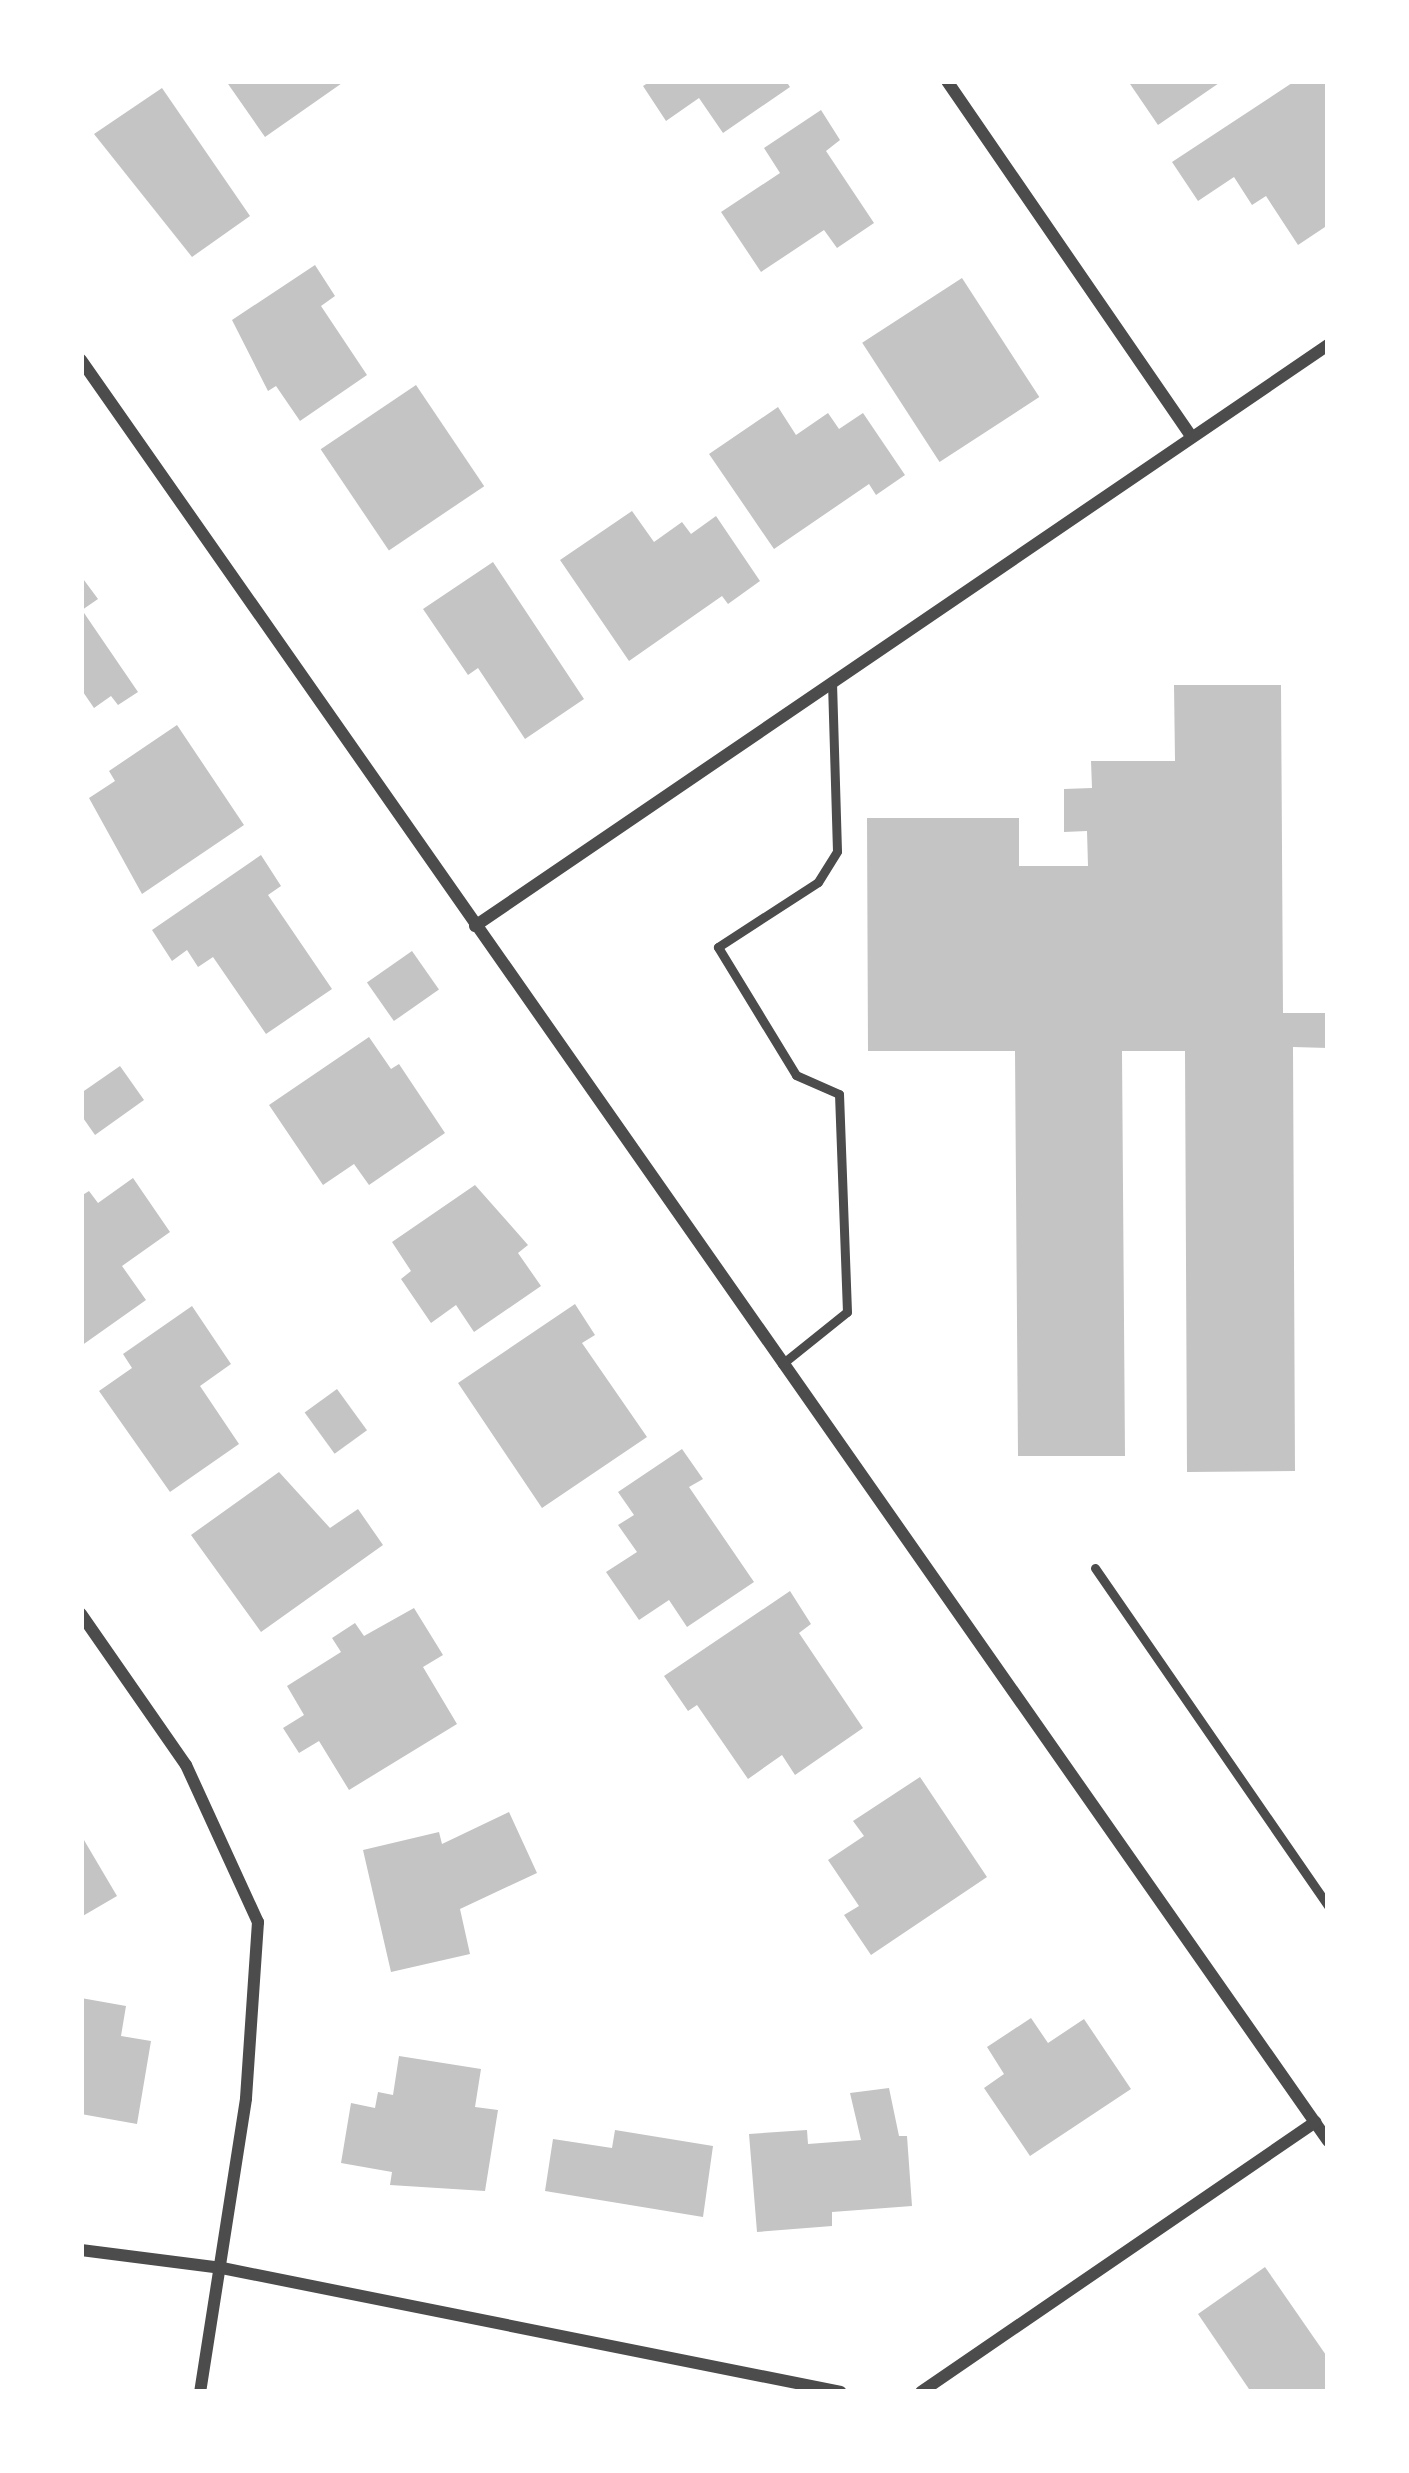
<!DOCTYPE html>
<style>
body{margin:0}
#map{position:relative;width:1409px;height:2473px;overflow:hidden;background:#fff;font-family:Overpass,sans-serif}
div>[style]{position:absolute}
.building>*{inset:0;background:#c4c4c4;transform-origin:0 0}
.service>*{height:9px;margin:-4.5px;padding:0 4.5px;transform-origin:4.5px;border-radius:4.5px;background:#4c4c4c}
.minor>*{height:12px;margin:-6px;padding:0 6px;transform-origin:6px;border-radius:6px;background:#4c4c4c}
span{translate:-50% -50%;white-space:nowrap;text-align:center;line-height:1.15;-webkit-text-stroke:10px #fff;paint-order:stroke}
.frame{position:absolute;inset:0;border:84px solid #fff;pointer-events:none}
</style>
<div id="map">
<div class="building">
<div style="clip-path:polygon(226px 81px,345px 81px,265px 137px)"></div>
<div style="clip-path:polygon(651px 81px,786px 81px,790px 87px,723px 133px,699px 98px,666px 121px,643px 86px)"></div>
<div style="clip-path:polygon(1128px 81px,1222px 81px,1158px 125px)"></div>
<div style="clip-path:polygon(1295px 81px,1328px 81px,1328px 225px,1298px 245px,1266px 196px,1252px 205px,1234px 177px,1198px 201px,1172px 162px)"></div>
<div style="clip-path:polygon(162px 88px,250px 216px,192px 257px,94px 134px)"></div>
<div style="clip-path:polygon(821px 110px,840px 140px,826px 151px,874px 223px,837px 248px,824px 230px,761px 272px,721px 212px,780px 173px,764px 148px)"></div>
<div style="clip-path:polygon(315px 265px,335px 296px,321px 306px,367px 375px,300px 421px,276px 386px,268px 391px,232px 320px)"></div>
<div style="left:962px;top:278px;width:142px;height:119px;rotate:57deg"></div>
<div style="left:416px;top:385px;width:122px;height:115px;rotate:56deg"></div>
<div style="clip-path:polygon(778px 407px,796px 435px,828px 413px,839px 429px,863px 413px,905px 475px,876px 495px,869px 484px,774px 549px,709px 454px)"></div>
<div style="clip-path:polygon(632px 511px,654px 542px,682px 522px,691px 534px,716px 516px,760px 581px,728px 604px,722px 596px,629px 661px,560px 560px)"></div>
<div style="clip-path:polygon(493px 562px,584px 699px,525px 739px,478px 668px,468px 675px,423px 609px)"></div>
<div style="clip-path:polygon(81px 576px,98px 599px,82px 610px,138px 692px,118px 705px,111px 696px,94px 708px,81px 689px)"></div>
<div style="clip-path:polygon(1174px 685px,1281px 685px,1283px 1013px,1328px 1013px,1328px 1048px,1293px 1047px,1295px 1471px,1187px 1472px,1185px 1051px,1122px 1051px,1125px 1456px,1018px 1456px,1015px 1051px,868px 1051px,867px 818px,1019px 818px,1019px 866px,1088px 866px,1087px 831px,1064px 832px,1064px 789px,1092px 788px,1091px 761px,1175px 761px)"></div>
<div style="clip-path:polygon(177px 725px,244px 825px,142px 894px,89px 798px,115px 781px,109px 771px)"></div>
<div style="clip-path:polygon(261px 855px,281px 886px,268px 895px,332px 989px,266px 1034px,213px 957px,198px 967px,187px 950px,172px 961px,152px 930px)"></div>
<div style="left:412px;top:951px;width:47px;height:55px;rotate:55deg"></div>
<div style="clip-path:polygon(369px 1037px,391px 1069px,399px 1064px,445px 1133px,369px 1185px,354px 1164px,323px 1185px,269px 1105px)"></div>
<div style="clip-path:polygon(120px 1066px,144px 1100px,95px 1135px,81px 1115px,81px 1093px)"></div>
<div style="clip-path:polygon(133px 1178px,170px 1232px,122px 1266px,146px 1300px,81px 1346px,81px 1196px,89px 1191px,98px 1203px)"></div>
<div style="clip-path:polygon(475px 1185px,528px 1245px,518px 1253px,541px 1286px,474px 1332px,456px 1305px,431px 1323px,401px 1279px,411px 1271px,392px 1242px)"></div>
<div style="clip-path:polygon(575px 1304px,595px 1335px,582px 1343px,647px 1437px,542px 1508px,458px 1383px)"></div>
<div style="clip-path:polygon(192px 1306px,231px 1364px,200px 1386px,239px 1444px,170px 1492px,99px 1391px,132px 1368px,123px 1354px)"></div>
<div style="left:337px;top:1389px;width:51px;height:40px;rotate:54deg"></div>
<div style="clip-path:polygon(682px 1449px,703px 1479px,689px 1487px,754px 1582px,687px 1627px,669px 1600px,639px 1620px,606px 1572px,637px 1552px,618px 1525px,634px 1515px,618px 1492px)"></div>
<div style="clip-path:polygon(279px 1472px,330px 1528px,358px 1509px,383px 1545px,261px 1632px,191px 1535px)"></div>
<div style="clip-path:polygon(790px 1591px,811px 1624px,799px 1633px,863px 1728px,795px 1775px,782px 1755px,748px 1779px,697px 1705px,688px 1711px,664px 1676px)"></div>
<div style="clip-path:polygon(414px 1608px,443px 1655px,423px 1667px,457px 1724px,349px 1790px,319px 1741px,299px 1753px,283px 1728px,304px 1715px,287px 1686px,341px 1652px,332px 1638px,355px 1623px,364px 1636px)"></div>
<div style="clip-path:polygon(920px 1777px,987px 1877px,871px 1955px,844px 1915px,859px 1906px,828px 1860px,864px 1836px,853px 1821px)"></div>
<div style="clip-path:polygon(509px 1812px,537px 1873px,460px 1909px,470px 1954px,391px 1972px,363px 1850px,439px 1832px,442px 1844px)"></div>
<div style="clip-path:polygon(81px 1835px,117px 1896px,81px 1917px)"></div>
<div style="clip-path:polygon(81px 1998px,126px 2006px,121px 2036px,151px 2041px,137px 2124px,81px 2114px)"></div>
<div style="clip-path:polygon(1031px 2018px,1048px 2043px,1084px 2019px,1131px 2089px,1030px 2156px,984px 2088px,1004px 2074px,987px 2047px)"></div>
<div style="clip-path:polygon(399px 2056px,481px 2069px,475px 2107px,498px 2110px,485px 2191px,390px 2185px,392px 2172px,341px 2163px,351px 2103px,375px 2108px,378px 2092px,393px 2095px)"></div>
<div style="clip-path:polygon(889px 2088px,899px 2136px,907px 2136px,912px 2206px,832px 2212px,832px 2226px,757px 2232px,749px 2134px,807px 2130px,808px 2144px,861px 2140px,850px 2093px)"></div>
<div style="clip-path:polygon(615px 2130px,713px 2146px,703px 2217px,545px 2191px,553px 2139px,612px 2148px)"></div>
<div style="clip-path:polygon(1265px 2267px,1328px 2358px,1328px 2392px,1251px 2392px,1198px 2314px)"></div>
</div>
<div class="service">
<div style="left:782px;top:1364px;width:83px;rotate:-38.7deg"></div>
<div style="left:847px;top:1312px;width:218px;rotate:-92.1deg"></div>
<div style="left:839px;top:1094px;width:47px;rotate:-156.2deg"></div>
<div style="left:796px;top:1075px;width:150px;rotate:-121.4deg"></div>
<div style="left:718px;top:947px;width:119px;rotate:-33deg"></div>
<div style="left:818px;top:882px;width:36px;rotate:-58deg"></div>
<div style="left:837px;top:851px;width:168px;rotate:-91.7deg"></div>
<div style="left:1095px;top:1568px;width:411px;rotate:55.4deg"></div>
</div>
<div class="minor">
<div style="left:947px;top:81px;width:432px;rotate:55.5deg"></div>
<div style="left:81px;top:360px;width:2174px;rotate:55deg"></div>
<div style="left:475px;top:926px;width:1032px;rotate:-34.26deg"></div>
<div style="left:81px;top:1614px;width:184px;rotate:55.2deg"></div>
<div style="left:186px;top:1765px;width:173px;rotate:65.4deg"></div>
<div style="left:258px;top:1922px;width:177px;rotate:93.9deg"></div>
<div style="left:246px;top:2099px;width:297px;rotate:98.9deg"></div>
<div style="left:81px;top:2250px;width:142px;rotate:7.3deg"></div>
<div style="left:222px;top:2268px;width:631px;rotate:11.33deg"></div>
<div style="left:921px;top:2392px;width:478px;rotate:-34.4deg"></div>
</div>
<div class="frame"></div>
</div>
